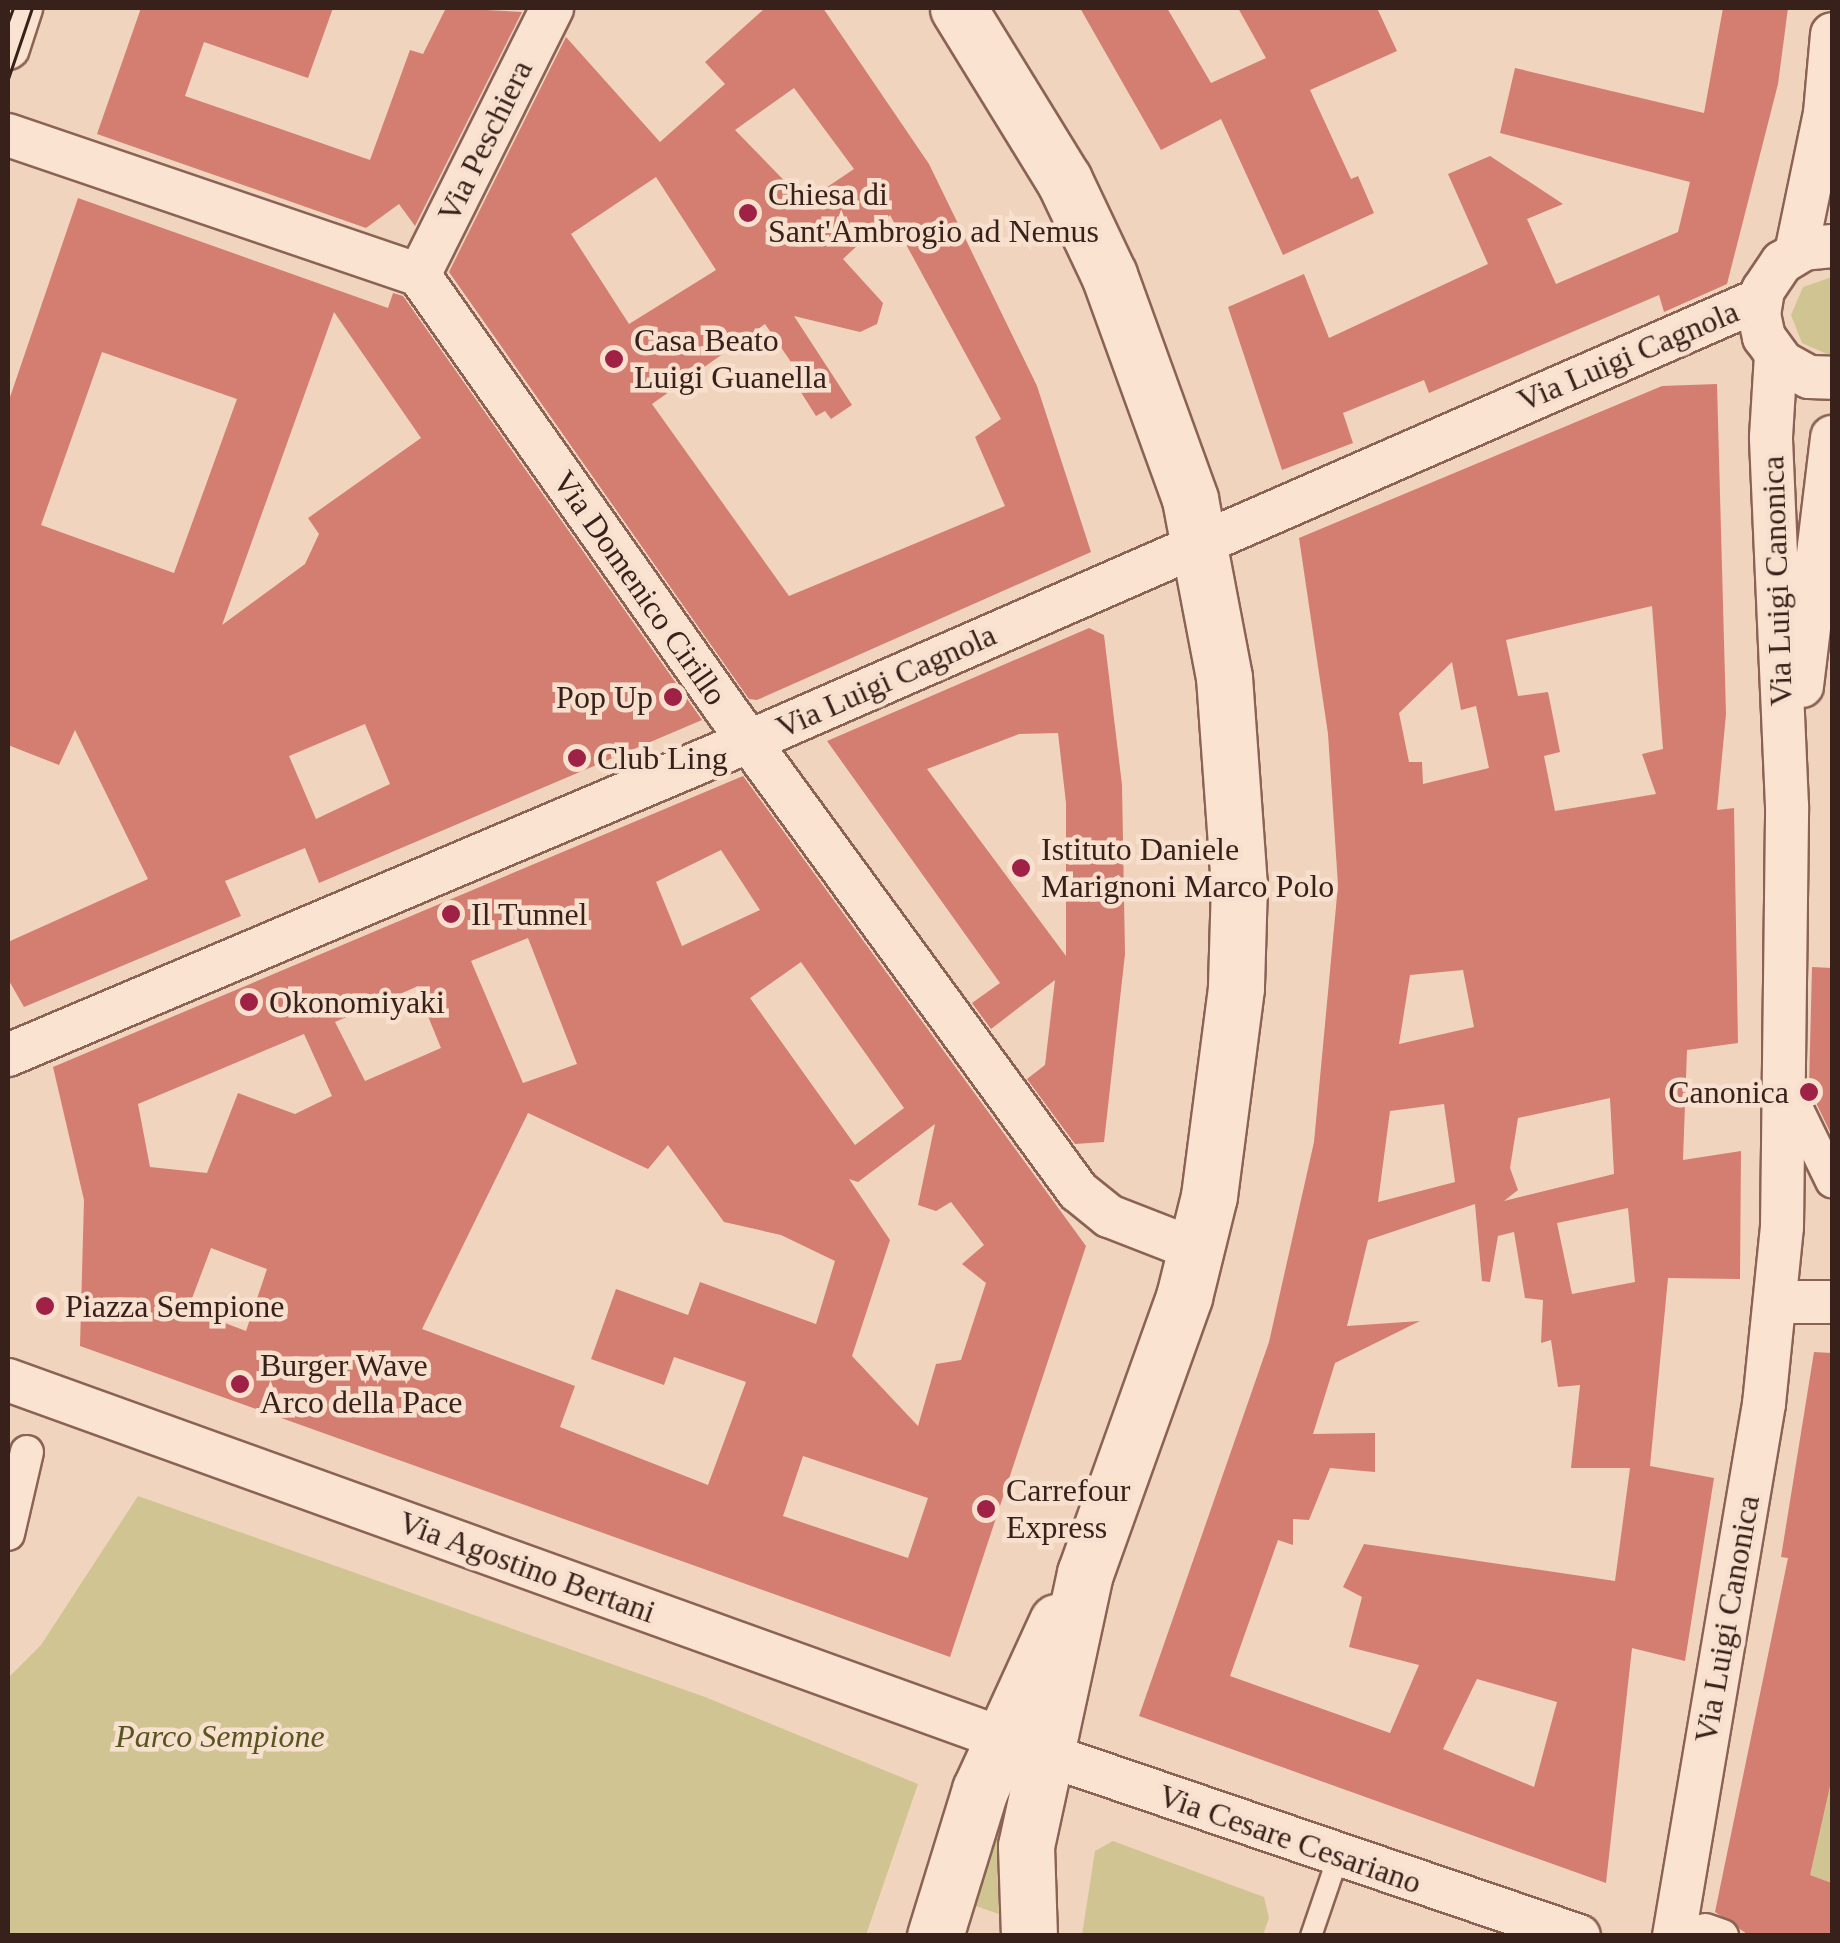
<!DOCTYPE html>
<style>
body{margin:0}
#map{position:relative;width:1840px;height:1943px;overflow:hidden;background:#f1d4be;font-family:"Times New Roman",serif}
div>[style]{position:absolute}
.green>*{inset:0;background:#d0c592}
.building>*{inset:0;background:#d37e71}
.roads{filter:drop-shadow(2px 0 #8b6355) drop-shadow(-2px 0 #8b6355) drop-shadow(0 2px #8b6355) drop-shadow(0 -2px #8b6355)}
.service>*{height:20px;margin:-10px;padding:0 10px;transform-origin:10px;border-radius:10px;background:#fbe3d2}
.pedestrian>*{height:32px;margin:-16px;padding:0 16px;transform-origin:16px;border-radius:16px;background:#fbe3d2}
.minor>*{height:42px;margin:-21px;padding:0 21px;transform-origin:21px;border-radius:21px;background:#fbe3d2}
.secondary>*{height:55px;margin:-27.5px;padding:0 27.5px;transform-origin:27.5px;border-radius:27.5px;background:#fbe3d2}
.tram>*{height:2.5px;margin:-1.25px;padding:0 1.25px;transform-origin:1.25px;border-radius:1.25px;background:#39211b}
.dots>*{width:28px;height:28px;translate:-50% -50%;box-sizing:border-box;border:5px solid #f8e0ce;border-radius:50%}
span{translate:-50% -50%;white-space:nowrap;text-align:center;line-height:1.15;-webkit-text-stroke:9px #f8e0ce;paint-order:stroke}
.street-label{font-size:32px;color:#39211b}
.poi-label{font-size:32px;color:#39211b}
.left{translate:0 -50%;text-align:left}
.right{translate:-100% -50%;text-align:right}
.park-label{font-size:32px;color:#575520;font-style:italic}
.frame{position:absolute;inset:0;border:10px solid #39211b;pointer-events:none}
</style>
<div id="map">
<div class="green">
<div style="clip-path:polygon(1832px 277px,1832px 355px,1829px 355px,1802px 343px,1791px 315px,1803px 287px)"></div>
<div style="clip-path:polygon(138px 1496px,705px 1697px,918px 1784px,866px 1935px,8px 1935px,8px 1678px,41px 1645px)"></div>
<div style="clip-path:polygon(1829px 1776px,1832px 1777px,1832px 1883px,1779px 1864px)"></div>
<div style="clip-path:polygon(1004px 1811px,998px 1862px,999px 1914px,967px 1903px)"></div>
<div style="clip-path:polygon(1113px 1841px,1264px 1897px,1269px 1918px,1263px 1935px,1082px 1935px,1095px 1851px)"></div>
</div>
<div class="building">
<div style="clip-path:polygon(141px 8px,333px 8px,308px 78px,204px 42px,185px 96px,370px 160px,410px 50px,423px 54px,446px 8px,522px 12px,415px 226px,399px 204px,366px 228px,97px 134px)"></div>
<div style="clip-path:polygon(evenodd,765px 8px,823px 8px,929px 164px,1037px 386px,1091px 552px,757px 700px,749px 699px,449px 272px,566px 37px,660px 142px,725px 84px,705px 62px,765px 8px,794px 88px,854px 169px,805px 202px,735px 130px,794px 88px,765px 8px,656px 177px,716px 270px,629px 324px,571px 234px,656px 177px,765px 8px,890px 215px,1001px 419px,975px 437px,1005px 506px,789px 596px,652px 404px,765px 324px,804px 381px,797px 386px,816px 416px,825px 411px,831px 419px,852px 405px,794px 316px,860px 332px,877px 324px,883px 303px,843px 259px,890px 215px)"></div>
<div style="clip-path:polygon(1080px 8px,1167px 8px,1211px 83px,1266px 58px,1238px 8px,1377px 8px,1397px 51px,1310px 90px,1351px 179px,1358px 176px,1374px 213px,1283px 255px,1221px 119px,1161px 150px)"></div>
<div style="clip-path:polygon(1723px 8px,1788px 8px,1778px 84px,1727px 284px,1664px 312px,1659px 295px,1429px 393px,1424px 380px,1343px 413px,1353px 443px,1282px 470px,1228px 307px,1304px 274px,1329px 338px,1488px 264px,1448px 174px,1490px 156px,1563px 204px,1527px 219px,1556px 284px,1678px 232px,1690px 182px,1500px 133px,1515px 68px,1704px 113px)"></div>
<div style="clip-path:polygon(evenodd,78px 198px,388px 308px,393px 293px,403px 296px,702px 720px,319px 883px,305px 848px,225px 881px,241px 916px,24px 1007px,8px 979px,8px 942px,148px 879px,75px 730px,59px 765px,8px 745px,8px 403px,78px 198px,334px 312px,421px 438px,308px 518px,319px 534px,305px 564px,222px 625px,334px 312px,78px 198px,102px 352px,237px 399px,174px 573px,41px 525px,102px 352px,78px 198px,365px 724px,390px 784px,316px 819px,289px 756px,365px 724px)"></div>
<div style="clip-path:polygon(evenodd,1717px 384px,1726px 714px,1717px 810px,1734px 808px,1738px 1043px,1687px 1050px,1683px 1160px,1741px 1151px,1740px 1279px,1668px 1278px,1650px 1466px,1714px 1478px,1685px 1661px,1632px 1648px,1606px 1883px,1139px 1716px,1269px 1342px,1314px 1142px,1338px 885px,1328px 734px,1299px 538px,1662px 386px,1717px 384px,1652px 606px,1663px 749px,1642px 754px,1656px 794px,1555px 811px,1544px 756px,1560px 752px,1548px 692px,1518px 696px,1506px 640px,1652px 606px,1717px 384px,1452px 662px,1461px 710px,1476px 706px,1489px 768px,1423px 784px,1422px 762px,1409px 762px,1399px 713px,1452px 662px,1717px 384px,1463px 970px,1474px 1027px,1399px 1044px,1410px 975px,1463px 970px,1717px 384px,1610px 1098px,1614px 1174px,1504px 1201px,1518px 1190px,1510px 1168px,1518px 1118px,1610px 1098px,1717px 384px,1444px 1104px,1455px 1182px,1378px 1202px,1390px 1111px,1444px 1104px,1717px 384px,1475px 1204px,1482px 1281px,1490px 1282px,1498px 1236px,1514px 1232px,1525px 1298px,1543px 1300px,1541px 1343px,1551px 1340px,1558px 1387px,1580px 1385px,1571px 1468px,1630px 1468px,1615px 1581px,1364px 1544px,1343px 1587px,1362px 1597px,1349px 1647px,1419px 1665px,1390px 1733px,1230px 1676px,1278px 1540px,1293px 1545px,1293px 1519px,1309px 1520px,1330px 1468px,1375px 1472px,1375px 1433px,1313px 1434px,1335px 1363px,1420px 1321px,1347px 1326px,1368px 1240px,1475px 1204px,1717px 384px,1628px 1208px,1635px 1282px,1572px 1294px,1557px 1223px,1628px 1208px,1717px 384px,1477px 1679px,1557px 1702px,1534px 1787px,1443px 1749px,1477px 1679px)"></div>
<div style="clip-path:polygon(evenodd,1089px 628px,1104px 635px,1122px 785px,1125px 954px,1104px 1142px,1075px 1144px,1027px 1079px,1045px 1065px,1055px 980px,991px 1029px,972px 1003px,1000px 983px,827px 741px,1089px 628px,1058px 733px,1066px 803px,1066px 956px,927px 769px,1019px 734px,1058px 733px)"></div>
<div style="clip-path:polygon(evenodd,743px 776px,1086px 1246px,950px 1657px,80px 1346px,84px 1200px,53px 1067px,743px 776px,721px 850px,760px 910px,682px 946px,656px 882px,721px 850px,743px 776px,528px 938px,577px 1064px,523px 1083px,471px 961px,528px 938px,743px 776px,801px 962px,904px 1108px,855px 1145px,750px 998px,801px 962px,743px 776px,416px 987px,441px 1048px,365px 1081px,335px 1022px,416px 987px,743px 776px,304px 1034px,332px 1096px,295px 1114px,238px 1093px,207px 1173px,150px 1167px,138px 1104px,304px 1034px,743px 776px,528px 1113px,648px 1169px,668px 1145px,724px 1222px,781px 1235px,835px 1261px,816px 1324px,700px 1282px,688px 1315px,616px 1289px,591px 1359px,664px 1385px,674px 1357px,746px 1382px,708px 1485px,560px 1427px,575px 1386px,422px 1329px,528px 1113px,743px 776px,935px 1124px,918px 1205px,936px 1211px,951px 1202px,984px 1245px,962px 1264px,986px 1283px,961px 1360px,936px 1364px,918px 1426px,852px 1356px,890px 1240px,849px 1179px,858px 1182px,935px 1124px,743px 776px,211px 1248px,267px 1269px,246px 1331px,188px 1309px,211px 1248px,743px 776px,803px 1456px,928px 1498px,908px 1558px,783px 1516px,803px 1456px)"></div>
<div style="clip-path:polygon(1812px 967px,1832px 968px,1832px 1136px,1809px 1088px)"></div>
<div style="clip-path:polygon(1814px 1352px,1832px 1353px,1832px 1777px,1810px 1875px,1832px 1883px,1832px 1936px,1750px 1936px,1715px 1912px,1788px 1558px,1781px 1557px)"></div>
</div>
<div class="roads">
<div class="service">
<div style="left:1311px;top:1936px;width:83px;rotate:-71.1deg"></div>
</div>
<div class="pedestrian">
<div style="left:1790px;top:1095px;width:96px;rotate:64deg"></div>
<div style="left:8px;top:1534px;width:84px;rotate:-77deg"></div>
<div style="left:1705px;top:1930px;width:18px;rotate:19deg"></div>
</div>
<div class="minor">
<div style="left:8px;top:48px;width:42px;rotate:-72deg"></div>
<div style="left:8px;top:135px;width:434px;rotate:18.8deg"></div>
<div style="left:419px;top:275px;width:537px;rotate:54.77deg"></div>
<div style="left:729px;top:714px;width:591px;rotate:53.81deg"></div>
<div style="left:1078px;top:1191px;width:40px;rotate:39deg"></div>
<div style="left:1109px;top:1216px;width:93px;rotate:21.3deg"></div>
<div style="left:1832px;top:246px;width:28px;rotate:174deg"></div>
<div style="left:1804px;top:249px;width:26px;rotate:149deg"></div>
<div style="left:1782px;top:262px;width:34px;rotate:124deg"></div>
<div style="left:1763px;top:290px;width:24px;rotate:99deg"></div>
<div style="left:1759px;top:314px;width:24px;rotate:78deg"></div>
<div style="left:1764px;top:337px;width:31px;rotate:54deg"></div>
<div style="left:1782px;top:362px;width:31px;rotate:29deg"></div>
<div style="left:1809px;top:377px;width:23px;rotate:2deg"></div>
<div style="left:1796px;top:253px;width:143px;rotate:-78.3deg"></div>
<div style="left:1825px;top:113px;width:79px;rotate:-84.9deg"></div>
<div style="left:419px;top:275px;width:298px;rotate:-63.5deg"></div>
<div style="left:1802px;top:686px;width:251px;rotate:-83.1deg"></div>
<div style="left:8px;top:1055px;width:831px;rotate:-22.95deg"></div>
<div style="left:773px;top:731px;width:1078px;rotate:-23.62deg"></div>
<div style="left:1777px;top:1302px;width:55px"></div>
<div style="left:8px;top:1380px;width:1106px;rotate:19.83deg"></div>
<div style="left:1048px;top:1755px;width:561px;rotate:18.82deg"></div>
<div style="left:1674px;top:1936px;width:540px;rotate:-80.4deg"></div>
<div style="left:1764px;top:1404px;width:178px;rotate:-84.2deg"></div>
<div style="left:1782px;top:1227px;width:421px;rotate:-89.3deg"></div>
<div style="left:1787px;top:806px;width:369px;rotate:-92.5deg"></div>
<div style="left:1771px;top:437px;width:81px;rotate:-86.5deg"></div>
</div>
<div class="secondary">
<div style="left:958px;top:8px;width:202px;rotate:58.4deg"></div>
<div style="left:1064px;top:180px;width:105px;rotate:64.7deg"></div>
<div style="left:1109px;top:275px;width:238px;rotate:70.1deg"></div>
<div style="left:1190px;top:499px;width:181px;rotate:79.2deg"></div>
<div style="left:1224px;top:677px;width:208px;rotate:85.9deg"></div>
<div style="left:1239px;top:884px;width:104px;rotate:91.7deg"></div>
<div style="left:1236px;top:988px;width:210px;rotate:97.4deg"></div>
<div style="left:1209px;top:1196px;width:104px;rotate:103.9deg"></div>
<div style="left:1184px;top:1297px;width:293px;rotate:109.7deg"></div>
<div style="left:1085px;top:1573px;width:279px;rotate:102.2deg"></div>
<div style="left:1026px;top:1846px;width:90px;rotate:88.1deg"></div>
<div style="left:935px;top:1936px;width:153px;rotate:-72.9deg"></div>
<div style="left:980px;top:1790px;width:185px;rotate:-65.4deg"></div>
</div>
</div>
<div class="tram">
<div style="left:8px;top:22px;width:15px;rotate:-70deg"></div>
<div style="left:8px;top:79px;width:75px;rotate:-71.3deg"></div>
</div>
<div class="dots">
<div style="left:748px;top:213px;background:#9f2145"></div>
<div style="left:614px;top:359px;background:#9f2145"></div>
<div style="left:673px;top:697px;background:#9f2145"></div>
<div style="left:577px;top:758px;background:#9f2145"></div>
<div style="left:1021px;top:868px;background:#9f2145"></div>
<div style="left:451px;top:914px;background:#9f2145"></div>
<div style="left:249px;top:1002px;background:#9f2145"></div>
<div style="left:1809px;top:1092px;background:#9f2145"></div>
<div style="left:45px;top:1306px;background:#9f2145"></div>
<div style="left:240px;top:1384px;background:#9f2145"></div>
<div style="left:986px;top:1509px;background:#9f2145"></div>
</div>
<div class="street-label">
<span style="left:485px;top:141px;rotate:-64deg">Via Peschiera</span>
<span style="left:1628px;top:356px;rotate:-23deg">Via Luigi Cagnola</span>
<span style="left:1777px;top:581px;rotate:-92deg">Via Luigi Canonica</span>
<span style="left:640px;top:588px;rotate:55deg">Via Domenico Cirillo</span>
<span style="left:886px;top:681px;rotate:-24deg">Via Luigi Cagnola</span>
<span style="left:527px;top:1567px;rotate:20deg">Via Agostino Bertani</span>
<span style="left:1727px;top:1619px;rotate:-80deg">Via Luigi Canonica</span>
<span style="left:1290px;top:1839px;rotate:19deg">Via Cesare Cesariano</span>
</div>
<div class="poi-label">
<span class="left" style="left:768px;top:213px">Chiesa di<br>Sant'Ambrogio ad Nemus</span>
<span class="left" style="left:634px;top:359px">Casa Beato<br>Luigi Guanella</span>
<span class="right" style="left:653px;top:697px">Pop Up</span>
<span class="left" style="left:597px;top:758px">Club Ling</span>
<span class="left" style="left:1041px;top:868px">Istituto Daniele<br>Marignoni Marco Polo</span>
<span class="left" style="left:471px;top:914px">Il Tunnel</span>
<span class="left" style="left:269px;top:1002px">Okonomiyaki</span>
<span class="right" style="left:1789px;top:1092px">Canonica</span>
<span class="left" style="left:65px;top:1306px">Piazza Sempione</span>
<span class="left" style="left:260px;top:1384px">Burger Wave<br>Arco della Pace</span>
<span class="left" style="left:1006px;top:1509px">Carrefour<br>Express</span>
</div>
<div class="park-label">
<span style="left:220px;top:1736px">Parco Sempione</span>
</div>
<div class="frame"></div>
</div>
